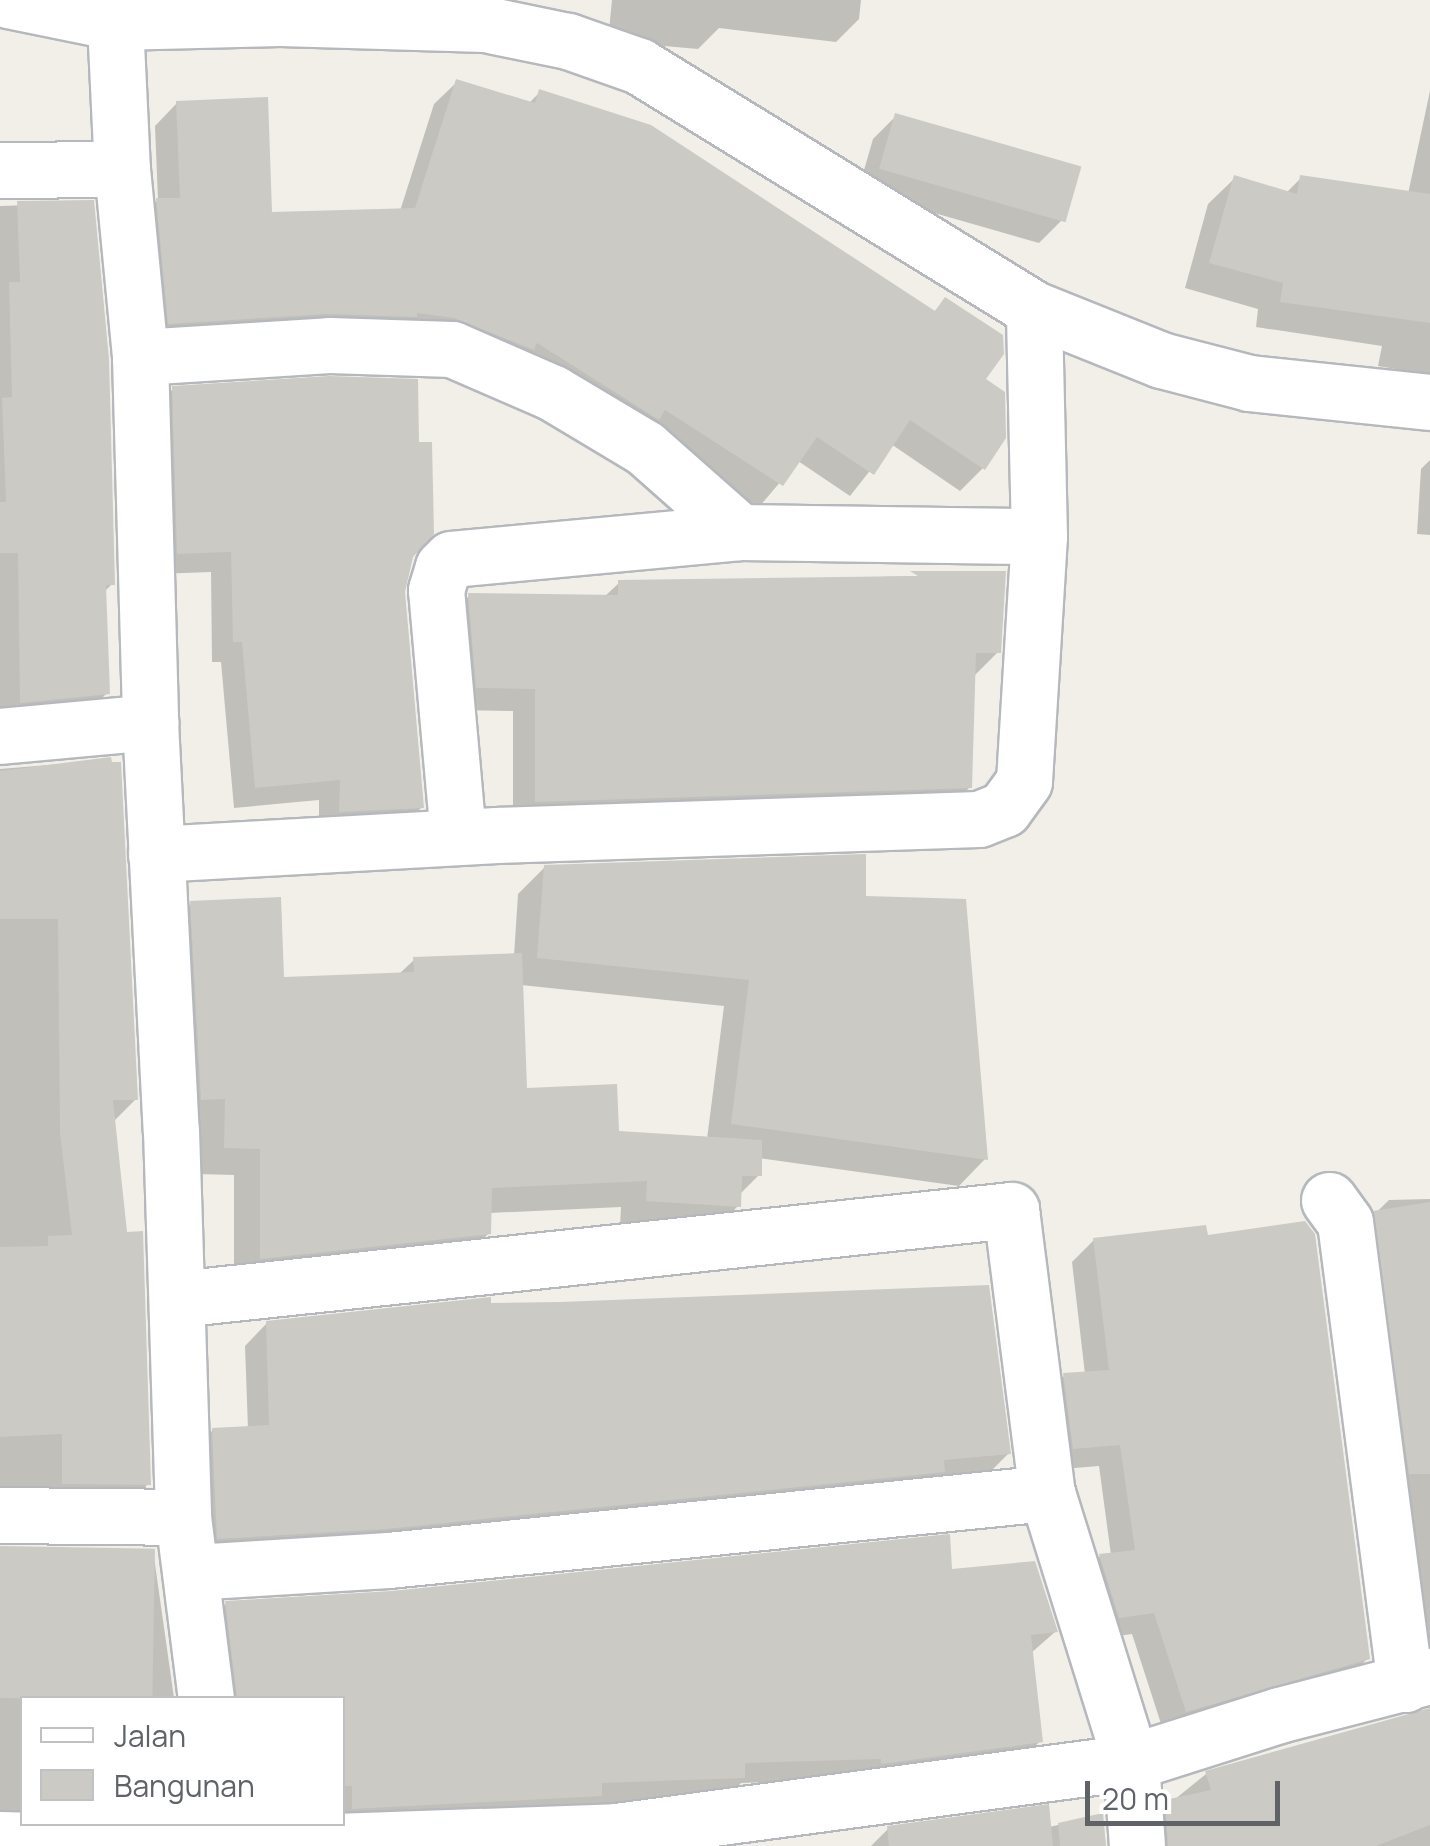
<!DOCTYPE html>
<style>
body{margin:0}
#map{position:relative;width:1430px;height:1846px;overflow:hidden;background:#f1efe8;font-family:Manrope,sans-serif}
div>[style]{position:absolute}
.shadow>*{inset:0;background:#0003}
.building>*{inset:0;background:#cccac5;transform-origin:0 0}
.roads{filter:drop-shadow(2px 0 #b5b8bc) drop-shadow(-2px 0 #b5b8bc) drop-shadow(0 2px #b5b8bc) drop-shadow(0 -2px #b5b8bc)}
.minor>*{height:55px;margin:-27.5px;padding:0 27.5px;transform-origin:27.5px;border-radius:27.5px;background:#fff}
.tertiary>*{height:55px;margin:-27.5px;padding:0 27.5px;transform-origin:27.5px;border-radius:27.5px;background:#fff}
span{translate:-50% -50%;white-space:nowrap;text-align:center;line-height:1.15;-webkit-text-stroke:8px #fff;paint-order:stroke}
.legend{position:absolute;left:20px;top:1696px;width:325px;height:130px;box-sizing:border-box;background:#fff;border:2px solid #bfc1c3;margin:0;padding:12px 18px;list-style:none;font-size:30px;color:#5f6368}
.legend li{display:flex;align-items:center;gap:20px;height:50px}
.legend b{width:50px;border:2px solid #bfc1c3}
.scale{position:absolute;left:1085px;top:1781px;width:195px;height:45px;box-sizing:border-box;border:5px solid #5f6368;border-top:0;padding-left:12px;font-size:30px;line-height:35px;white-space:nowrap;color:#5f6368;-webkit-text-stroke:8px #fff;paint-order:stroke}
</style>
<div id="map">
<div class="shadow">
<div style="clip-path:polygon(612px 0,861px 0,859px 19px,836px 42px,719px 28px,698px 49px,608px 41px)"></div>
<div style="clip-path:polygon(457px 82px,528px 104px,540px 92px,933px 313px,945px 300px,983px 380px,1003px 438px,983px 468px,960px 491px,891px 444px,850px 496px,798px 461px,759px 507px,644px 432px,441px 341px,147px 345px,135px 223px,158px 200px,155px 126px,177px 103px,270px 215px,400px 211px,434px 104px)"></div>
<div style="clip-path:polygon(1430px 91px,1430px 375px,1378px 366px,1382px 346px,1256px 327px,1258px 309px,1185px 288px,1208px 204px,1235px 178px,1286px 193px,1301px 178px,1408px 194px)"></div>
<div style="clip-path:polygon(896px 116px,1062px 220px,1039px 243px,858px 191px,873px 139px)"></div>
<div style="clip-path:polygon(91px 203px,112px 584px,104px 592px,107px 693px,84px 716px,0 724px,0 206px)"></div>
<div style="clip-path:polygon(173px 389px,411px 556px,402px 593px,422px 807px,400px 828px,319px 833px,319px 800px,234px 808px,221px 662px,212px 662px,211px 572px,156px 574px,152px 410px)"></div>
<div style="clip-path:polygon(1430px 460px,1430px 535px,1417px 534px,1421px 469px)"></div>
<div style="clip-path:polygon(1003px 574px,998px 652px,975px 675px,970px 787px,947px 810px,513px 824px,513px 711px,454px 710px,446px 619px,469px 596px,604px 597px,619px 583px)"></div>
<div style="clip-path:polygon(109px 760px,136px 1099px,113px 1122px,148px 1484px,126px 1507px,0 1506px,0 769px)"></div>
<div style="clip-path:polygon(evenodd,545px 867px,864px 898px,985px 1159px,959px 1186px,759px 1158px,759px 1175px,739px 1195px,738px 1206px,711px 1233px,620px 1227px,621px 1207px,489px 1213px,489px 1233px,462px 1260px,234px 1284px,234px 1175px,198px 1174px,199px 1125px,175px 1126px,165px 930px,192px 903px,282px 980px,398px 975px,414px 960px,514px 956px,518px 894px,545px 867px,521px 985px,724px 1006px,707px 1139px,617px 1134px,525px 1090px,521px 985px)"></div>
<div style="clip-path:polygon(1430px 1199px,1430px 1677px,1352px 1236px,1389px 1200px)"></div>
<div style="clip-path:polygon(1094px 1240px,1368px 1658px,1345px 1681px,1164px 1733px,1132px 1634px,1097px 1639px,1078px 1578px,1100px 1556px,1111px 1555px,1099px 1466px,1051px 1470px,1042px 1398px,1064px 1376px,1085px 1374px,1072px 1262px)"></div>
<div style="clip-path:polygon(489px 1306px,1008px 1454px,986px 1476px,196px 1560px,190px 1452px,213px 1430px,248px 1429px,245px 1346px,267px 1323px)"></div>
<div style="clip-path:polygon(0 1549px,153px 1550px,174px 1698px,22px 1698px,22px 1816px,0 1830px)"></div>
<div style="clip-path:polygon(950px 1572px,1055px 1632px,1031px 1653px,1040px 1741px,1019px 1763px,860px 1779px,741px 1783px,722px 1802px,342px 1824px,342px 1698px,214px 1698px,205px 1625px,226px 1604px)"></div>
<div style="clip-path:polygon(1430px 1711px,1430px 1846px,1145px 1846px,1143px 1825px,1206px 1774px)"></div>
<div style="clip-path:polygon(1101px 1816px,1106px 1846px,871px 1846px,888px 1829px,1049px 1827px)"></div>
</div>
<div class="building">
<div style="clip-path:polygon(456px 79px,535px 103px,539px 89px,651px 125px,935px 311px,945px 297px,1003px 335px,1004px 354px,986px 379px,1005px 392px,1006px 438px,985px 470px,910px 420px,874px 475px,817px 437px,783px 486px,665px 410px,659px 420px,537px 343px,534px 350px,454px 318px,417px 313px,417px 317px,327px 314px,168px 324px,156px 198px,180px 198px,176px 101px,268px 97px,272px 212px,415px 208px)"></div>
<div style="left:895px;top:113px;width:194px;height:58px;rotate:16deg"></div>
<div style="clip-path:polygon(1234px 175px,1297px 194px,1300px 175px,1430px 194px,1430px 323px,1280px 302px,1283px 283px,1209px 263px)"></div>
<div style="clip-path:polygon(94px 200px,109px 359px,115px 585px,106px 585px,110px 694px,20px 703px,18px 553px,0 553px,0 502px,6px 502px,2px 398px,12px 397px,9px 282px,20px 282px,17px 201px)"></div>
<div style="clip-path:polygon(329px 376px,418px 379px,419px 442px,432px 442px,434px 534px,413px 557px,405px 592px,424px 808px,339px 812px,340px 780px,255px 788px,242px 642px,233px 642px,231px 552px,177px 554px,172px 386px)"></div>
<div style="clip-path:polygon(910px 571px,1006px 571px,1001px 653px,976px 653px,972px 788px,535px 802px,535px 689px,476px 688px,468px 593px,618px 595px,618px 580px,918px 576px)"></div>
<div style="clip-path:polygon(111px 757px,112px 762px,121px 762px,138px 1100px,113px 1100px,127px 1232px,143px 1231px,151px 1485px,62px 1484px,62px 1434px,0 1437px,0 1247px,48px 1246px,48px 1236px,72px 1235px,60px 1133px,58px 919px,0 919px,0 771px)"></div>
<div style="clip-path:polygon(866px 854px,866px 896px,966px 899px,988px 1160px,731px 1124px,749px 980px,537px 958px,544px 865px)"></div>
<div style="clip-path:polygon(281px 897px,284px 977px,414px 972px,413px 957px,522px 953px,527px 1088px,617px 1084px,619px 1131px,762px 1140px,762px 1176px,742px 1176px,741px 1207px,646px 1201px,647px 1181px,492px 1188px,491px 1234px,260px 1259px,260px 1149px,224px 1148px,225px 1099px,201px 1100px,190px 901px)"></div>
<div style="clip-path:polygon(1430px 1202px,1430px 1474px,1409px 1474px,1373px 1211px)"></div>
<div style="clip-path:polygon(1305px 1221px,1315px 1234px,1370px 1659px,1186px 1712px,1154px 1613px,1119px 1618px,1099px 1554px,1135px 1550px,1120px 1445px,1073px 1449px,1063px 1373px,1109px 1370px,1093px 1238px,1206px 1225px,1208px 1235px)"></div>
<div style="clip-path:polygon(989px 1285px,1011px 1454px,944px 1460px,945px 1472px,386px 1529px,217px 1539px,212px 1428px,269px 1425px,266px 1321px,491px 1297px,491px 1303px,561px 1302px)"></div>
<div style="clip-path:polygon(950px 1534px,952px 1569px,1035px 1561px,1058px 1632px,1031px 1635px,1043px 1742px,881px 1764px,881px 1759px,745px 1763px,745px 1778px,602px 1783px,602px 1796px,352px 1809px,352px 1786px,342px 1786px,342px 1698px,237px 1698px,225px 1601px,392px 1591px)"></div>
<div style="left:0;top:1546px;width:155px;height:152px;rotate:1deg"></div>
<div style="clip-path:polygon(1430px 1708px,1430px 1825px,1376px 1846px,1168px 1846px,1165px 1800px,1211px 1790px,1205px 1771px)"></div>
<div style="clip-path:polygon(1049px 1804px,1053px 1846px,889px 1846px,887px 1826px)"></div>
<div style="clip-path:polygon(1103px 1813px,1106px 1846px,1060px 1846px,1058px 1823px)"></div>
</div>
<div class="roads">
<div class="minor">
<div style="left:115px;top:22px;width:147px;rotate:87.3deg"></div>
<div style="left:122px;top:169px;width:189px;rotate:84.5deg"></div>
<div style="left:140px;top:357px;width:365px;rotate:88.4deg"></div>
<div style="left:150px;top:722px;width:409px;rotate:87.1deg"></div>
<div style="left:171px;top:1130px;width:387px;rotate:88.2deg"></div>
<div style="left:183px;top:1517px;width:182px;rotate:82.8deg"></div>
<div style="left:0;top:170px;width:122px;rotate:-0.5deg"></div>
<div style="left:140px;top:357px;width:189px;rotate:-3.6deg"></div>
<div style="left:329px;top:345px;width:123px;rotate:1.9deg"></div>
<div style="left:452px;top:349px;width:110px;rotate:23.5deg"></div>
<div style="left:553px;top:393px;width:107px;rotate:30.9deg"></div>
<div style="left:645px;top:448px;width:127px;rotate:41.5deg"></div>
<div style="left:0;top:736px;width:151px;rotate:-5.3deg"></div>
<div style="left:458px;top:836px;width:247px;rotate:-95.1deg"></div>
<div style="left:436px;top:590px;width:24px;rotate:-73deg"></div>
<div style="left:443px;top:567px;width:11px;rotate:-45deg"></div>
<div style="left:451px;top:559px;width:290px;rotate:-5.3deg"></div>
<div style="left:740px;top:532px;width:299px;rotate:0.8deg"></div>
<div style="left:156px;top:854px;width:341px;rotate:-3.2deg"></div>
<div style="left:496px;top:835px;width:483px;rotate:-1.9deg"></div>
<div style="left:979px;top:819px;width:27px;rotate:-22deg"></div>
<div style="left:1004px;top:809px;width:34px;rotate:-54deg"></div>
<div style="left:1024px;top:781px;width:245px;rotate:-86.5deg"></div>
<div style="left:1039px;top:536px;width:227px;rotate:-91.3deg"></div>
<div style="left:1329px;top:1200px;width:27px;rotate:54deg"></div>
<div style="left:1345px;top:1222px;width:466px;rotate:82.6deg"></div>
<div style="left:177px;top:1299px;width:839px;rotate:-6.09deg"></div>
<div style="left:1011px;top:1210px;width:285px;rotate:82.8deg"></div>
<div style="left:1047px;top:1493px;width:661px;rotate:174.19deg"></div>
<div style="left:389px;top:1560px;width:196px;rotate:176.5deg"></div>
<div style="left:1047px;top:1493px;width:282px;rotate:72.7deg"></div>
<div style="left:1131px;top:1762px;width:84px;rotate:85.9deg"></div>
<div style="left:0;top:1515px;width:183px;rotate:0.6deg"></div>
<div style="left:0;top:1839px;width:221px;rotate:1.6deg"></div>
<div style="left:221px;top:1845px;width:395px;rotate:-2deg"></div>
<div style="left:616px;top:1831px;width:520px;rotate:-7.63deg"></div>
<div style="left:1131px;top:1762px;width:155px;rotate:-17.6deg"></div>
<div style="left:1279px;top:1715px;width:156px;rotate:-14.5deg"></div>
</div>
<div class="tertiary">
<div style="left:8px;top:0;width:109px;rotate:11.6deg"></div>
<div style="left:115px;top:22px;width:165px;rotate:-1.4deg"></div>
<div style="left:280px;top:18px;width:205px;rotate:1.7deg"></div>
<div style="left:485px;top:24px;width:85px;rotate:11.6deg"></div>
<div style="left:568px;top:41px;width:75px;rotate:19.4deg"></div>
<div style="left:639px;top:66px;width:464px;rotate:31.6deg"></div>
<div style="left:1034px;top:309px;width:137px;rotate:21.9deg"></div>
<div style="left:1161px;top:360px;width:91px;rotate:14.6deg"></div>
<div style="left:1249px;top:383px;width:182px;rotate:6deg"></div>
</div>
</div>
<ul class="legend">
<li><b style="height:12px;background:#fff"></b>Jalan</li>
<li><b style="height:28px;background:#cccac5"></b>Bangunan</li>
</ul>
<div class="scale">20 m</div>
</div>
